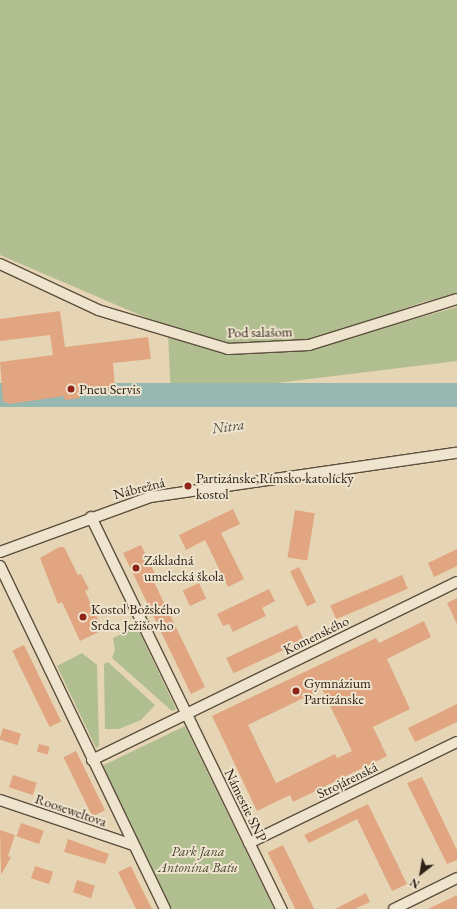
<!DOCTYPE html>
<meta charset="utf-8">
<style>
body{margin:0}
#map{position:relative;width:457px;height:909px;overflow:hidden;background:#e6d5b4;font-family:"EB Garamond",serif}
div>[style]{position:absolute}
.green>*{inset:0;background:#b1be90}
.water>*{inset:0;background:#96b8b0;transform-origin:0 0}
.building>*{inset:0;background:#e1a681;transform-origin:0 0}
.roads{filter:drop-shadow(1px 0 #5c4f3e) drop-shadow(-1px 0 #5c4f3e) drop-shadow(0 1px #5c4f3e) drop-shadow(0 -1px #5c4f3e)}
.minor>*{height:10px;margin:-5px;padding:0 5px;transform-origin:5px;border-radius:5px;background:#efe4ce}
.dots>*{width:11px;height:11px;translate:-50% -50%;box-sizing:border-box;border:2px solid #efe4ce;border-radius:50%}
span{translate:-50% -50%;white-space:nowrap;text-align:center;line-height:1.15;-webkit-text-stroke:4px #efe4ce;paint-order:stroke}
.street-label{font-size:14px;color:#2e2217}
.poi-label{font-size:14px;color:#2e2217}
.left{translate:0 -50%;text-align:left}
.park-label{font-size:14px;color:#4f4935;font-style:italic}
.water-label{font-size:15px;color:#4d4f45;font-style:italic}
.north{position:absolute;left:401px;top:853px;width:40px;height:40px;-webkit-text-stroke:3px #efe4ce;paint-order:stroke;rotate:211deg;font-size:11px;font-weight:700;line-height:16px;text-align:center;color:#2e2217}
.north::after{content:'';display:block;margin:auto;width:14px;height:18px;background:#2e2217;clip-path:polygon(50% 0,100% 100%,50% 72%,0 100%)}
</style>
<div id="map">
<div class="green">
<div style="clip-path:polygon(0 0,457px 0,457px 295px,423px 302px,316px 340px,229px 346px,170px 328px,0 255px)"></div>
<div style="clip-path:polygon(457px 307px,457px 361px,171px 396px,168px 334px,223px 354px,306px 350px)"></div>
<div style="clip-path:polygon(137px 627px,176px 709px,172px 711px,112px 658px,115px 650px,113px 638px)"></div>
<div style="clip-path:polygon(82px 653px,97px 665px,99px 746px,96px 748px,57px 666px)"></div>
<div style="clip-path:polygon(108px 662px,155px 705px,141px 720px,119px 729px,105px 729px,104px 664px)"></div>
<div style="clip-path:polygon(185px 726px,274px 909px,171px 909px,102px 766px)"></div>
</div>
<div class="water">
<div style="left:457px;top:383px;width:24px;height:461px;rotate:90deg"></div>
</div>
<div class="building">
<div style="clip-path:polygon(60px 311px,65px 347px,148px 337px,151px 359px,113px 363px,115px 389px,79px 393px,80px 398px,65px 400px,64px 396px,9px 404px,3px 401px,0 362px,53px 355px,50px 335px,0 341px,0 319px)"></div>
<div style="clip-path:polygon(233px 509px,240px 524px,221px 533px,244px 579px,228px 587px,205px 540px,186px 550px,179px 535px)"></div>
<div style="left:295px;top:510px;width:20px;height:48px;rotate:9deg"></div>
<div style="clip-path:polygon(141px 545px,158px 580px,154px 582px,205px 687px,191px 694px,123px 553px)"></div>
<div style="clip-path:polygon(59px 547px,64px 547px,78px 575px,81px 574px,89px 589px,85px 591px,103px 630px,80px 641px,62px 602px,58px 604px,40px 558px)"></div>
<div style="clip-path:polygon(457px 549px,457px 566px,434px 577px,428px 563px)"></div>
<div style="left:299px;top:567px;width:39px;height:10px;rotate:64deg"></div>
<div style="left:402px;top:575px;width:15px;height:78px;rotate:67deg"></div>
<div style="left:199px;top:583px;width:17px;height:18px;rotate:65deg"></div>
<div style="clip-path:polygon(269px 589px,275px 601px,262px 608px,266px 616px,233px 632px,229px 624px,223px 626px,217px 614px)"></div>
<div style="clip-path:polygon(457px 598px,457px 624px,447px 603px)"></div>
<div style="clip-path:polygon(evenodd,424px 621px,431px 637px,387px 659px,410px 709px,373px 727px,387px 756px,293px 802px,290px 795px,257px 811px,212px 716px,376px 638px,379px 643px,424px 621px,322px 689px,352px 751px,337px 758px,335px 754px,276px 783px,248px 725px,322px 689px)"></div>
<div style="left:297px;top:625px;width:17px;height:78px;rotate:65deg"></div>
<div style="left:24px;top:645px;width:85px;height:13px;rotate:64deg"></div>
<div style="clip-path:polygon(457px 704px,457px 722px,415px 742px,408px 728px)"></div>
<div style="left:3px;top:728px;width:19px;height:12px;rotate:18deg"></div>
<div style="left:39px;top:744px;width:11px;height:8px;rotate:15deg"></div>
<div style="left:76px;top:751px;width:66px;height:14px;rotate:64deg"></div>
<div style="left:13px;top:775px;width:25px;height:13px;rotate:18deg"></div>
<div style="clip-path:polygon(422px 777px,457px 850px,457px 860px,447px 864px,407px 783px)"></div>
<div style="clip-path:polygon(368px 804px,407px 884px,392px 891px,357px 819px,309px 843px,304px 835px)"></div>
<div style="left:21px;top:823px;width:24px;height:14px;rotate:19deg"></div>
<div style="clip-path:polygon(0 830px,15px 835px,8px 856px,11px 857px,1px 875px)"></div>
<div style="clip-path:polygon(68px 839px,109px 854px,105px 864px,64px 852px)"></div>
<div style="left:283px;top:845px;width:71px;height:17px;rotate:64deg"></div>
<div style="left:35px;top:866px;width:19px;height:13px;rotate:18deg"></div>
<div style="clip-path:polygon(131px 866px,136px 877px,152px 909px,136px 909px,118px 872px)"></div>
<div style="left:77px;top:880px;width:19px;height:13px;rotate:18deg"></div>
<div style="clip-path:polygon(366px 893px,370px 902px,355px 909px,335px 909px)"></div>
<div style="clip-path:polygon(457px 895px,457px 909px,428px 909px)"></div>
</div>
<div class="roads">
<div class="minor">
<div style="left:0;top:264px;width:108px;rotate:25.1deg"></div>
<div style="left:98px;top:310px;width:136px;rotate:16.7deg"></div>
<div style="left:228px;top:349px;width:81px;rotate:-2.8deg"></div>
<div style="left:309px;top:345px;width:155px;rotate:-17.3deg"></div>
<div style="left:91px;top:517px;width:436px;rotate:64.1deg"></div>
<div style="left:0;top:552px;width:160px;rotate:-20.1deg"></div>
<div style="left:150px;top:497px;width:310px;rotate:-8.2deg"></div>
<div style="left:0;top:566px;width:381px;rotate:64.3deg"></div>
<div style="left:92px;top:760px;width:406px;rotate:-26deg"></div>
<div style="left:0;top:800px;width:140px;rotate:18.7deg"></div>
<div style="left:249px;top:843px;width:231px;rotate:-25.9deg"></div>
<div style="left:394px;top:909px;width:70px;rotate:-26.2deg"></div>
</div>
</div>
<div class="dots">
<div style="left:71px;top:389px;background:#8f2418"></div>
<div style="left:188px;top:486px;background:#8f2418"></div>
<div style="left:136px;top:568px;background:#8f2418"></div>
<div style="left:83px;top:617px;background:#8f2418"></div>
<div style="left:296px;top:691px;background:#8f2418"></div>
</div>
<div class="street-label">
<span style="left:260px;top:332px;rotate:-1deg">Pod salašom</span>
<span style="left:139px;top:488px;rotate:-14deg">Nábrežná</span>
<span style="left:316px;top:635px;rotate:-26deg">Komenského</span>
<span style="left:347px;top:780px;rotate:-26deg">Strojárenská</span>
<span style="left:246px;top:805px;rotate:64deg">Námestie SNP</span>
<span style="left:71px;top:810px;rotate:19deg">Rooseweltova</span>
</div>
<div class="poi-label">
<span class="left" style="left:79px;top:389px">Pneu Servis</span>
<span class="left" style="left:196px;top:486px">Partizánske,Rímsko-katolícky<br>kostol</span>
<span class="left" style="left:144px;top:568px">Základná<br>umelecká škola</span>
<span class="left" style="left:91px;top:617px">Kostol Božského<br>Srdca Ježišovho</span>
<span class="left" style="left:304px;top:691px">Gymnázium<br>Partizánske</span>
</div>
<div class="park-label">
<span style="left:198px;top:859px">Park Jana<br>Antonína Baťu</span>
</div>
<div class="water-label">
<span style="left:228px;top:426px;rotate:-8deg">Nitra</span>
</div>
<div class="north">N</div>
</div>
